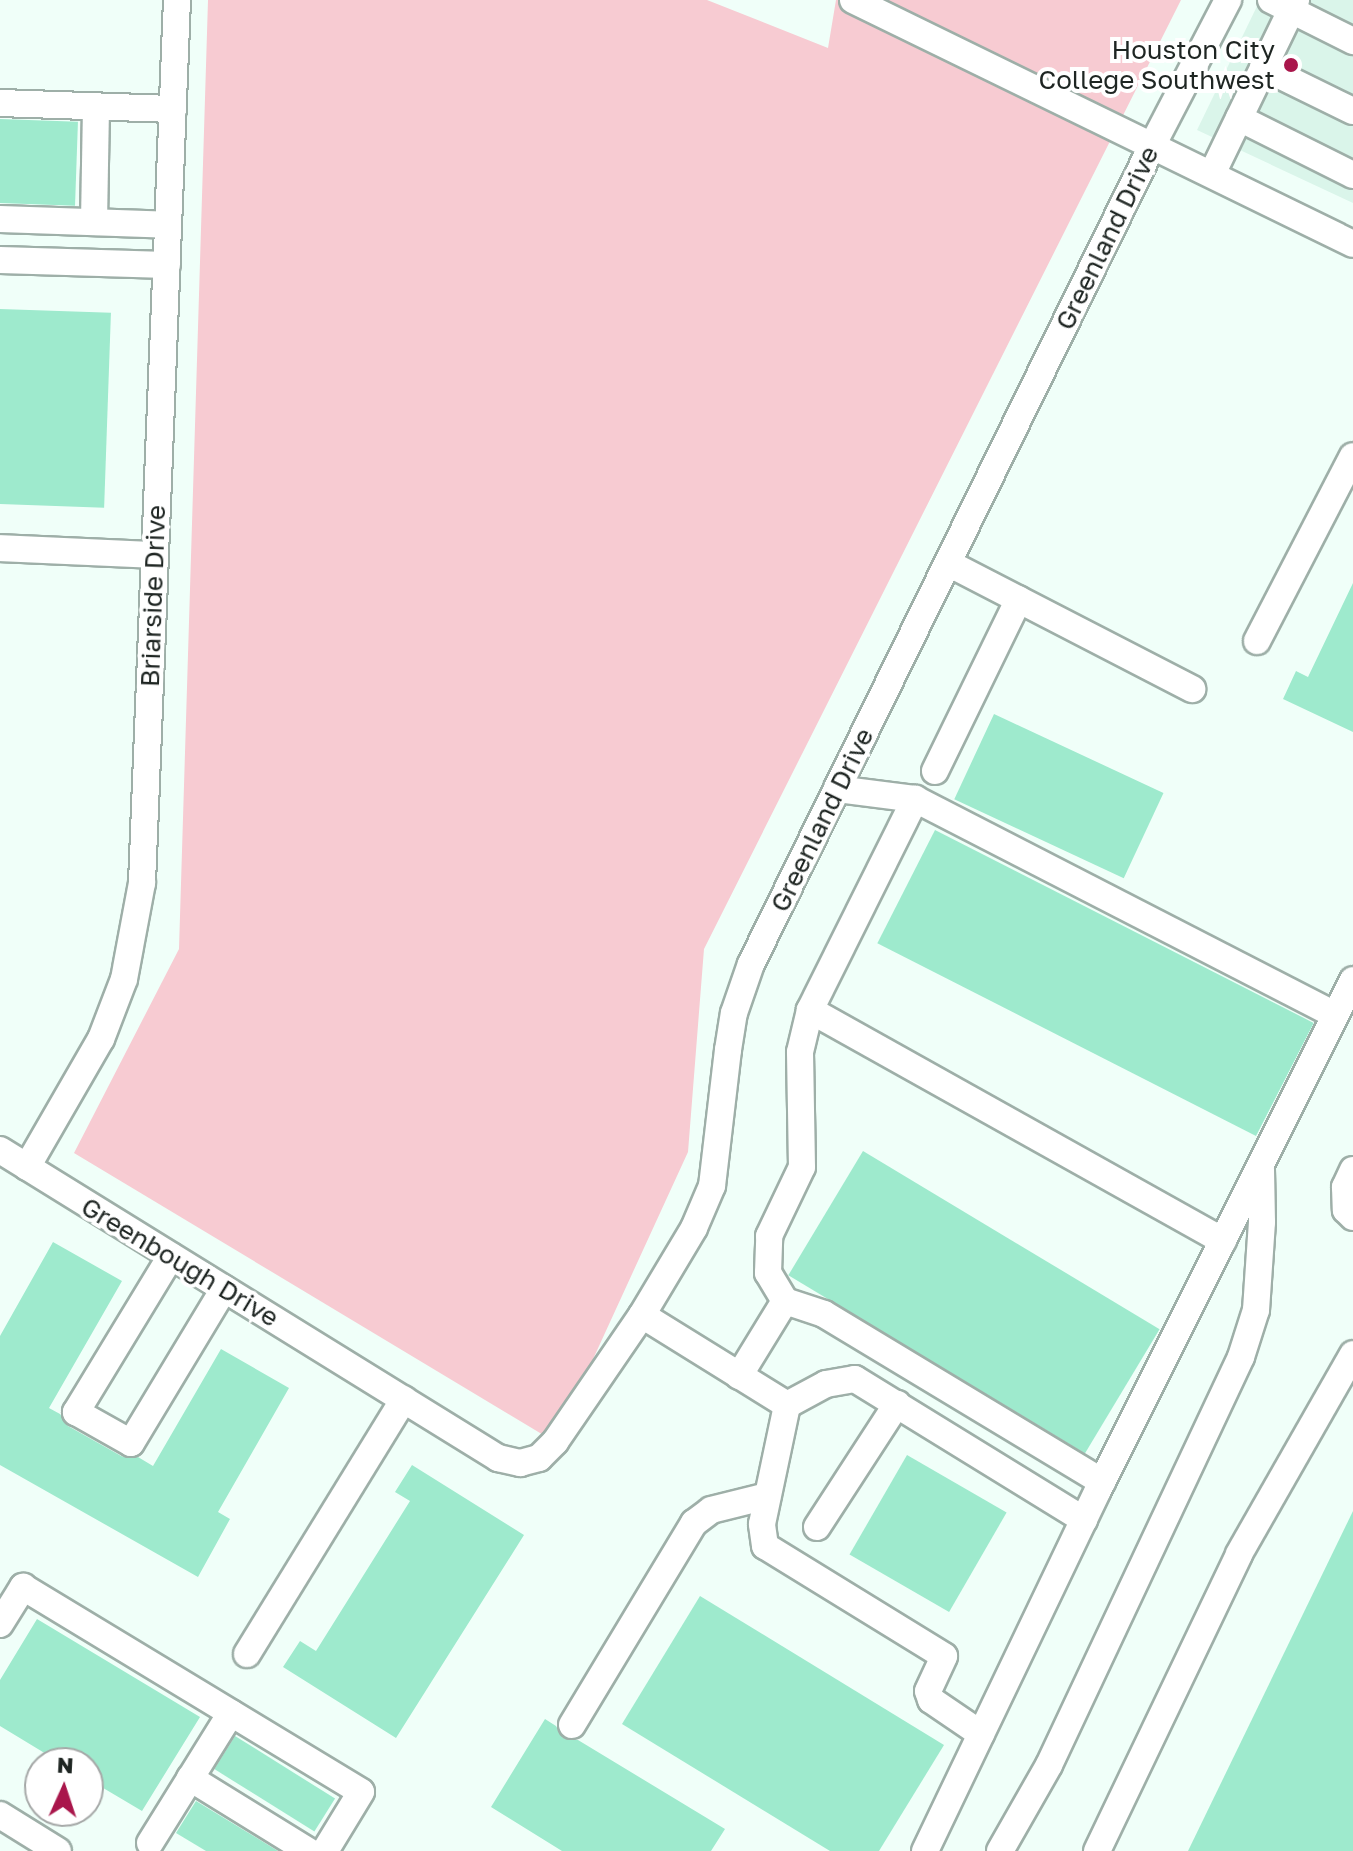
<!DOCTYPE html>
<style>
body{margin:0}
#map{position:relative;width:1353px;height:1851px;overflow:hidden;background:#f0fff9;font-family:"Golos Text",sans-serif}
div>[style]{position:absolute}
.built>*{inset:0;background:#daf5ea}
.green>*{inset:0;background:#f7cbd2}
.building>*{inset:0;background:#9eeacd;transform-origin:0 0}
.roads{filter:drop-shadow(2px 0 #9eafa8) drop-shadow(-2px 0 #9eafa8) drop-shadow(0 2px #9eafa8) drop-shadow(0 -2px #9eafa8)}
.minor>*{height:26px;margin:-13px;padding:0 13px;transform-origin:13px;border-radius:13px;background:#fff}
.dots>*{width:22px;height:22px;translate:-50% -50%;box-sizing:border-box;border:4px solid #fff;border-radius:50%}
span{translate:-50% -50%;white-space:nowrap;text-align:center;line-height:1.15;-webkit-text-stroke:8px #fff;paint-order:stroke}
.poi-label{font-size:26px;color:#1e2522}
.right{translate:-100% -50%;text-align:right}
.street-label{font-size:26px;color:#1e2522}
.north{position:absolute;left:24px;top:1747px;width:80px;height:80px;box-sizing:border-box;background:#fff;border:2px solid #a5a8a7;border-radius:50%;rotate:3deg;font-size:22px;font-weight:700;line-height:32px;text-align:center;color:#1e2522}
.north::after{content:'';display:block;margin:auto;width:28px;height:36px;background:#a9164b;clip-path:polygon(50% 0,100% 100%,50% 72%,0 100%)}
</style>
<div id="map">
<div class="built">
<div style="clip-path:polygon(1260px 0,1353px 0,1353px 203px,1197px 130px)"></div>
</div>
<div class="green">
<div style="clip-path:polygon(208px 0,707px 0,828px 48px,836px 0,1181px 0,704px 949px,688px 1152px,555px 1442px,74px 1153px,179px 949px)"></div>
</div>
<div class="building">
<div style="left:0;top:119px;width:78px;height:84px;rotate:2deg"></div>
<div style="left:0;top:309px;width:111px;height:195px;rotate:2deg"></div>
<div style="clip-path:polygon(1353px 583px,1353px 732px,1283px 699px,1296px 671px,1308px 677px)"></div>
<div style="left:994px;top:714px;width:187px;height:94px;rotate:25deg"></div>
<div style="left:935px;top:830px;width:425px;height:127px;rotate:27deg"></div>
<div style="left:863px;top:1151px;width:346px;height:145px;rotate:31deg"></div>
<div style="clip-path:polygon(53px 1242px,122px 1281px,49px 1408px,60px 1414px,68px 1426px,123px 1457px,138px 1457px,153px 1466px,221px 1349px,289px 1388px,218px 1512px,230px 1519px,198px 1577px,0 1465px,0 1336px)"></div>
<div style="left:907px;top:1455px;width:115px;height:115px;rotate:30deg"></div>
<div style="clip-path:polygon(412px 1465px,524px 1535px,396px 1738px,283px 1667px,300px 1641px,316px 1651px,410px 1501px,395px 1492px)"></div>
<div style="clip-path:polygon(1353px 1511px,1353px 1851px,1188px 1851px)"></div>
<div style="clip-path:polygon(700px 1596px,944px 1745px,879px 1851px,830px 1851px,622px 1724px)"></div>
<div style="clip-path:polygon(37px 1619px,200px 1717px,142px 1811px,88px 1779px,88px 1763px,61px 1763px,0 1726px,0 1680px)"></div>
<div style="clip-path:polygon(545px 1719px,556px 1726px,563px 1738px,578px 1740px,725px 1829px,711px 1851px,562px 1851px,491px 1807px)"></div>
<div style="left:235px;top:1736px;width:118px;height:39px;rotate:32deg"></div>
<div style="clip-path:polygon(196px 1801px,278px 1851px,206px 1851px,176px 1833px)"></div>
</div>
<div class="roads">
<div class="minor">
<div style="left:853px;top:0;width:556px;rotate:26.01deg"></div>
<div style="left:1271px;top:0;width:92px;rotate:26.6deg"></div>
<div style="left:1263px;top:67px;width:100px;rotate:26.1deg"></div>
<div style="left:0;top:103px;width:173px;rotate:2deg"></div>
<div style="left:1239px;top:118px;width:127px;rotate:26.6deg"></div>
<div style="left:1212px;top:174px;width:193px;rotate:-64.2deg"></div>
<div style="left:0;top:219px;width:168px;rotate:2deg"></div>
<div style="left:94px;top:222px;width:115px;rotate:-89deg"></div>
<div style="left:0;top:260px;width:167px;rotate:1.7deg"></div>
<div style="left:0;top:548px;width:155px;rotate:2.6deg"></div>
<div style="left:948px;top:563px;width:275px;rotate:27.3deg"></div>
<div style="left:1257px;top:641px;width:208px;rotate:-62.6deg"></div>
<div style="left:935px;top:771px;width:191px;rotate:-64deg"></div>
<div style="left:837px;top:789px;width:79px;rotate:7.3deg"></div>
<div style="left:915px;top:799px;width:472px;rotate:27.2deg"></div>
<div style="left:810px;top:1010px;width:473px;rotate:29.2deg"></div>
<div style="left:0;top:1150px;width:586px;rotate:31.74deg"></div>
<div style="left:498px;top:1458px;width:23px;rotate:13deg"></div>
<div style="left:520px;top:1463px;width:20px;rotate:-15deg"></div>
<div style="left:539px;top:1458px;width:23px;rotate:-45deg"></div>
<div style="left:555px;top:1442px;width:154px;rotate:-55.6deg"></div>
<div style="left:642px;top:1315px;width:101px;rotate:-59.1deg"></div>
<div style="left:694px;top:1228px;width:46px;rotate:-66.8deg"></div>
<div style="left:712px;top:1186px;width:137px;rotate:-83.3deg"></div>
<div style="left:728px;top:1050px;width:37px;rotate:-81deg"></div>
<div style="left:734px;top:1013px;width:52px;rotate:-70.9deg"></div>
<div style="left:751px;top:964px;width:911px;rotate:-63.88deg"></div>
<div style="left:1152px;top:146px;width:165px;rotate:-62.5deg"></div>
<div style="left:27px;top:1167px;width:148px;rotate:-60deg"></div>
<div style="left:101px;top:1039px;width:64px;rotate:-69deg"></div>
<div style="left:124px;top:979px;width:98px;rotate:-79.4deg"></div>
<div style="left:142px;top:883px;width:884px;rotate:-87.73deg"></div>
<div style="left:1353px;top:1170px;width:19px;rotate:115deg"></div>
<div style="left:1345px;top:1187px;width:23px;rotate:88deg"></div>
<div style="left:1346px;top:1210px;width:10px;rotate:45deg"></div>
<div style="left:171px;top:1256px;width:183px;rotate:121.3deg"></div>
<div style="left:76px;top:1412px;width:63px;rotate:29.4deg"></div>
<div style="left:131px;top:1443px;width:180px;rotate:-58.9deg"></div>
<div style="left:785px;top:1301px;width:41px;rotate:18.4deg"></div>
<div style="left:824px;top:1314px;width:325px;rotate:31.1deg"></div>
<div style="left:642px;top:1315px;width:171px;rotate:31.8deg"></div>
<div style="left:739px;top:1376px;width:88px;rotate:-58.5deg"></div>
<div style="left:785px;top:1301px;width:33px;rotate:-121deg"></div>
<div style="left:768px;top:1273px;width:37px;rotate:-88deg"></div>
<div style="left:769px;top:1236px;width:76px;rotate:-64.4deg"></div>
<div style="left:802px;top:1167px;width:115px;rotate:-91deg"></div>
<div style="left:800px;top:1052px;width:43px;rotate:-76.6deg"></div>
<div style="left:810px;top:1010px;width:236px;rotate:-63.5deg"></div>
<div style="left:817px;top:1527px;width:147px;rotate:-57deg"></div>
<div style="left:0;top:1624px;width:44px;rotate:-58.1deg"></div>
<div style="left:23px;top:1587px;width:395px;rotate:31.2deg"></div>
<div style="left:361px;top:1792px;width:69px;rotate:121.4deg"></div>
<div style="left:247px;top:1654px;width:299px;rotate:-58.4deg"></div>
<div style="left:572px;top:1725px;width:236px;rotate:-58.9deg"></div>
<div style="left:694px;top:1523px;width:21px;rotate:-37deg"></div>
<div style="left:711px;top:1510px;width:58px;rotate:-14deg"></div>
<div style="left:981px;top:1734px;width:60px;rotate:-145.8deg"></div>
<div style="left:931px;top:1700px;width:9px;rotate:-108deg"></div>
<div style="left:928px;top:1691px;width:38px;rotate:-65deg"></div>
<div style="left:944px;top:1656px;width:210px;rotate:-148.4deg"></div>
<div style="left:765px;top:1546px;width:22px;rotate:-98deg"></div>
<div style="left:762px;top:1524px;width:122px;rotate:-78.1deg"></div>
<div style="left:787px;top:1405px;width:44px;rotate:-28.3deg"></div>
<div style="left:826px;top:1384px;width:29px;rotate:-10deg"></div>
<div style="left:855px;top:1379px;width:269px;rotate:31.6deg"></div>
<div style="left:190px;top:1778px;width:139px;rotate:31.7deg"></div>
<div style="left:0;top:1815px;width:68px;rotate:31.8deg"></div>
<div style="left:150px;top:1843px;width:153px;rotate:-58.1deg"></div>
<div style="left:925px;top:1851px;width:400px;rotate:-64.4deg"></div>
<div style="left:1098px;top:1490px;width:570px;rotate:-63.43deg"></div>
<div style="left:1000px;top:1851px;width:99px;rotate:-60.3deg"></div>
<div style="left:1049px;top:1765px;width:451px;rotate:-64.8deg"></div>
<div style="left:1241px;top:1357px;width:49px;rotate:-72.3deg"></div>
<div style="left:1256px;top:1310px;width:88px;rotate:-86.1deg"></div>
<div style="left:1262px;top:1222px;width:53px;rotate:-91.1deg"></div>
<div style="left:1097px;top:1851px;width:329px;rotate:-64.4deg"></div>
<div style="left:1239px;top:1554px;width:230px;rotate:-60.3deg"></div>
</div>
</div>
<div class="dots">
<div style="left:1291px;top:65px;background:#a9164b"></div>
</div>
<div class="poi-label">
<span class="right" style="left:1275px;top:65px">Houston City<br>College Southwest</span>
</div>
<div class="street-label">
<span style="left:1107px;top:238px;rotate:-64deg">Greenland Drive</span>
<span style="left:153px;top:596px;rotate:-88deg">Briarside Drive</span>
<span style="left:822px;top:820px;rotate:-64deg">Greenland Drive</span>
<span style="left:180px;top:1262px;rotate:31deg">Greenbough Drive</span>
</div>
<div class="north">N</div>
</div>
